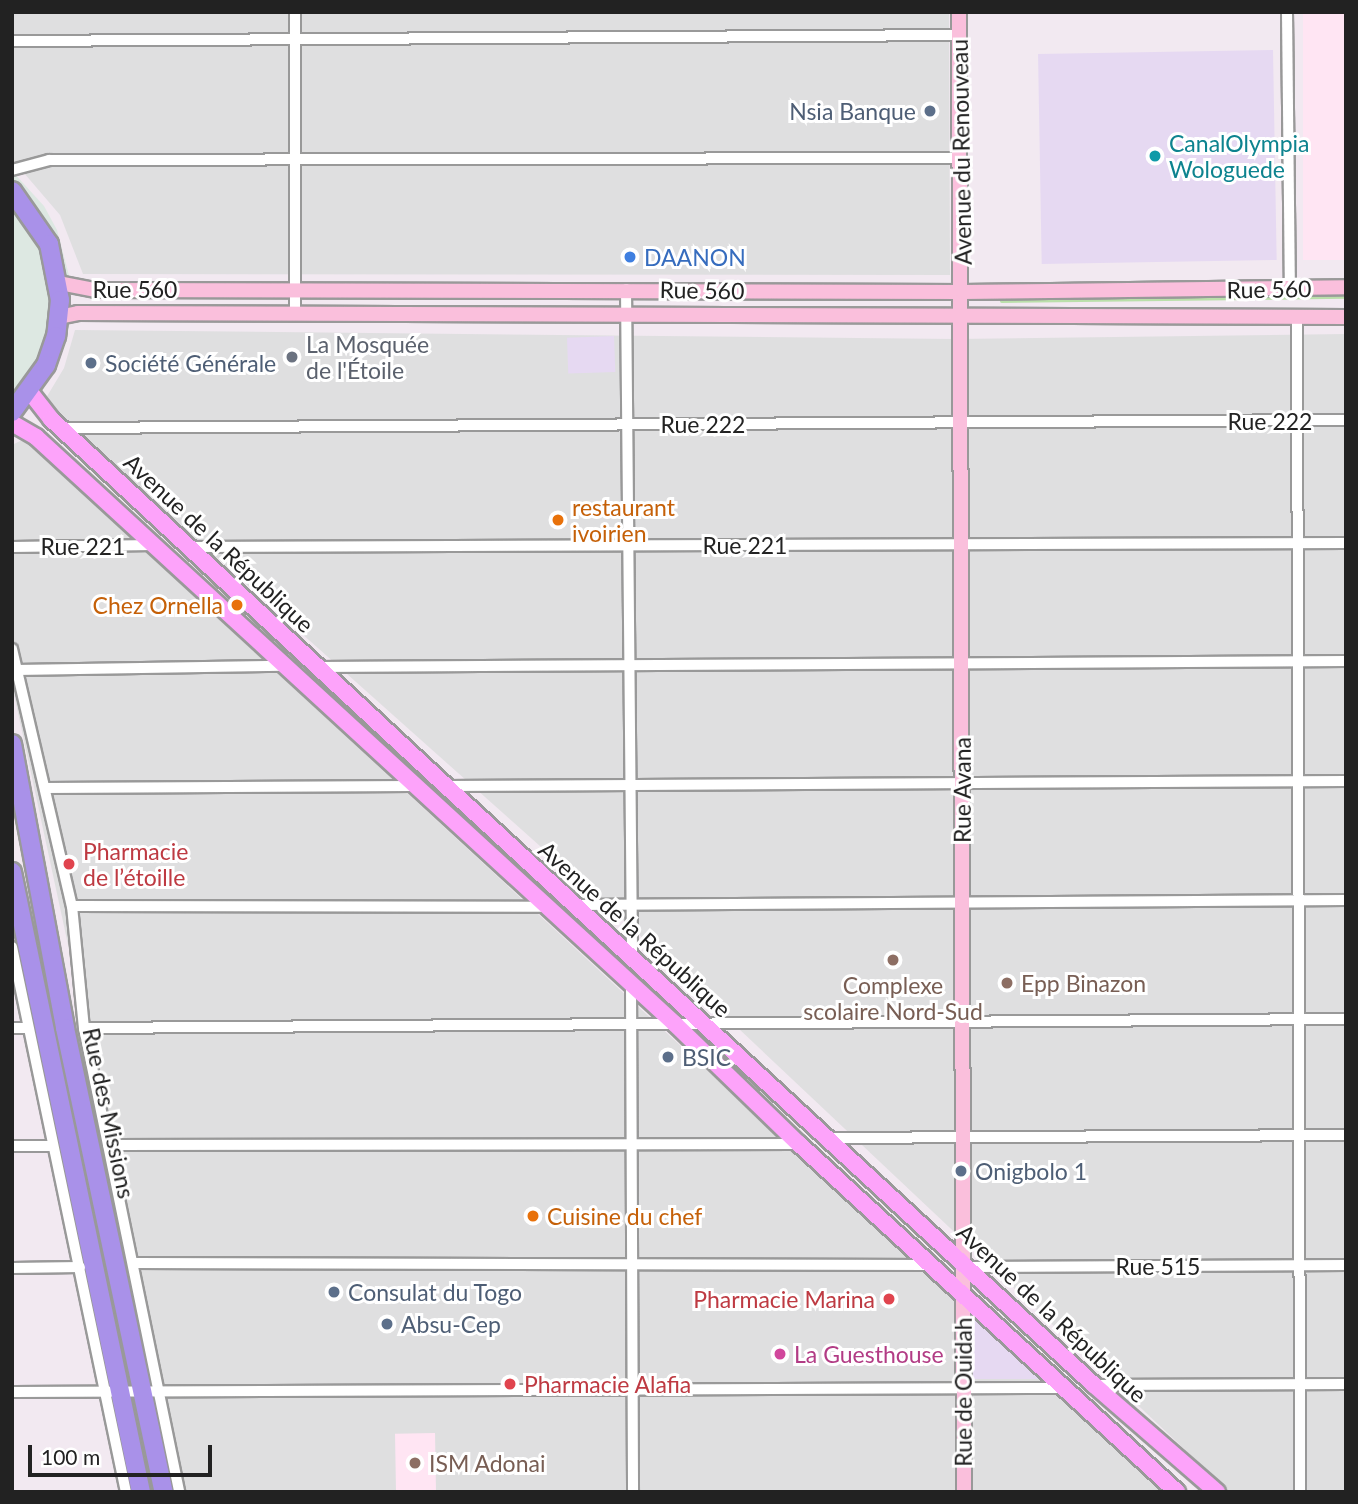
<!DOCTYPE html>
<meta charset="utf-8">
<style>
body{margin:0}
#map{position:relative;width:1358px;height:1504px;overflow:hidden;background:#f2e9f1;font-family:Lato,sans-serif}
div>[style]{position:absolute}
.residential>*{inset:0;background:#dfdfe0}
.commercial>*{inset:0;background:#e6d9f2;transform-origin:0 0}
.education>*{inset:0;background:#ffe5f3;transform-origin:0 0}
.plaza>*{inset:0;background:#dde8e2}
.stream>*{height:3.5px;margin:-1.75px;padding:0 1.75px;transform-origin:1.75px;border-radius:1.75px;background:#badfaa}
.roads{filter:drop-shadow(2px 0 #999) drop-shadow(-2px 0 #999) drop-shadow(0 2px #999) drop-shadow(0 -2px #999)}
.street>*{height:10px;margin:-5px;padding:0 5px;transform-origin:5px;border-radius:5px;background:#fff}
.secondary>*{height:14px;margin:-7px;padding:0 7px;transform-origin:7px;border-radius:7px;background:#fabfdc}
.primary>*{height:16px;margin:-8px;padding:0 8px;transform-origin:8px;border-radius:8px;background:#fda3fa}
.highway>*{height:18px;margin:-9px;padding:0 9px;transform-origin:9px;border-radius:9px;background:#a991e9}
.dots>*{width:19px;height:19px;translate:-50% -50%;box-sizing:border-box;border:4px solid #fff;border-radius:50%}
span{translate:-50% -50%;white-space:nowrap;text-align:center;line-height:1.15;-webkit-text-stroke:6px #fff;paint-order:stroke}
.service-label{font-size:23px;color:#4e5e75}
.right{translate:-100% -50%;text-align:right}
.left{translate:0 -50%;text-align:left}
.culture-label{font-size:23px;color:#0d838f}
.street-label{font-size:23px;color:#222}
.shop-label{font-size:23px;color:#366cbe}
.worship-label{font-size:23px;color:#5b616d}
.food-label{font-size:23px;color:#c56008}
.health-label{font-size:23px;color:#be3a42}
.education-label{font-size:23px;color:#785e54}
.hotel-label{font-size:23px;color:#b23c85}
.frame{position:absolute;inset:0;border:14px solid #222;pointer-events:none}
.scale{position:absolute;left:28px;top:1445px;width:184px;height:32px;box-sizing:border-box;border:4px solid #222;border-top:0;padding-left:9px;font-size:21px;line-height:24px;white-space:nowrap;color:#222;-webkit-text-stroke:5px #fff;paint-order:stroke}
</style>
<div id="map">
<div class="residential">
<div style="clip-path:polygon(12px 12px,949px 12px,950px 275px,83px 274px,60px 215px,12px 159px)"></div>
<div style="clip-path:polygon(75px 330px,954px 339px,1346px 334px,1346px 1492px,1230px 1492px,633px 929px,43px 403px,64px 368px)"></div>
<div style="clip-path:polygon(24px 439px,972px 1315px,972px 1378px,1042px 1379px,1164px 1492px,186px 1492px,12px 685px,12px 445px)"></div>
</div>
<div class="commercial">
<div style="left:1273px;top:50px;width:210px;height:235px;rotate:89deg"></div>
<div style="left:614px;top:336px;width:36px;height:47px;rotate:88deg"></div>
<div style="clip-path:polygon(972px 1315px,1042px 1379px,972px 1379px)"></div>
</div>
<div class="education">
<div style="left:1303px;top:12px;width:43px;height:248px"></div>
<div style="left:435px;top:1433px;width:59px;height:40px;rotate:89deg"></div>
</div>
<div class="plaza">
<div style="clip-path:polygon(12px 171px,44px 206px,57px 230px,71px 283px,70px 323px,57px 365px,36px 402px,12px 425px)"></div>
</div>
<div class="stream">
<div style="left:1002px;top:301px;width:344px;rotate:-0.7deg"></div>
</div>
<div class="roads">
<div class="street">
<div style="left:295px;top:12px;width:302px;rotate:90deg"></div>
<div style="left:1287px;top:12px;width:277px;rotate:89.4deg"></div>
<div style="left:12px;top:41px;width:948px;rotate:-0.36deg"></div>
<div style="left:12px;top:170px;width:38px;rotate:-15deg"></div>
<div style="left:49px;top:160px;width:912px;rotate:-0.13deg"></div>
<div style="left:626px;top:289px;width:667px;rotate:89.48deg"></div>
<div style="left:1297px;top:317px;width:1175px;rotate:89.85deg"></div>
<div style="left:61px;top:428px;width:1285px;rotate:-0.36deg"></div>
<div style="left:12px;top:547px;width:142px;rotate:-0.8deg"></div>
<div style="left:190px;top:547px;width:1156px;rotate:-0.2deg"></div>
<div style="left:12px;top:649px;width:264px;rotate:76.9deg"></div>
<div style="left:72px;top:906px;width:123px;rotate:84.4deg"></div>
<div style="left:84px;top:1028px;width:474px;rotate:78.4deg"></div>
<div style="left:319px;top:667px;width:1027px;rotate:-0.33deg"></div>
<div style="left:16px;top:670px;width:267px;rotate:-0.9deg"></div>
<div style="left:447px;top:786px;width:899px;rotate:-0.32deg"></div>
<div style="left:45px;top:788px;width:366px;rotate:-0.3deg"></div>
<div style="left:576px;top:905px;width:770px;rotate:-0.37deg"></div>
<div style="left:72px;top:906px;width:475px;rotate:0.1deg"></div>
<div style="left:12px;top:947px;width:557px;rotate:78.19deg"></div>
<div style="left:631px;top:984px;width:508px;rotate:89.77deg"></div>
<div style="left:12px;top:1028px;width:16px"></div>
<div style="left:84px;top:1028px;width:1262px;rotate:-0.41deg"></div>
<div style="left:827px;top:1138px;width:519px;rotate:-0.33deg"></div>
<div style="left:108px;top:1145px;width:689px;rotate:-0.08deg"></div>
<div style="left:12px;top:1146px;width:41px"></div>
<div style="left:134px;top:1263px;width:795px;rotate:0.14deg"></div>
<div style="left:970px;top:1267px;width:376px;rotate:-0.3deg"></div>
<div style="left:12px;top:1268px;width:68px;rotate:-0.8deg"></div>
<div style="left:1095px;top:1385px;width:251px;rotate:-0.2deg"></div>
<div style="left:12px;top:1392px;width:1052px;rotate:-0.22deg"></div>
</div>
<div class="secondary">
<div style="left:959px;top:12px;width:1480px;rotate:89.81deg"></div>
<div style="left:59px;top:283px;width:38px;rotate:11deg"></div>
<div style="left:96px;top:290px;width:867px;rotate:0.13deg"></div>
<div style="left:963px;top:292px;width:383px;rotate:-0.7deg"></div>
<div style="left:59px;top:317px;width:19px;rotate:-12deg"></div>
<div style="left:78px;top:313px;width:1268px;rotate:0.18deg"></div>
</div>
<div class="primary">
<div style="left:30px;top:392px;width:34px;rotate:52deg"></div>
<div style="left:51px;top:419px;width:539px;rotate:42.9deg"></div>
<div style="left:446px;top:786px;width:882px;rotate:42.75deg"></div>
<div style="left:1094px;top:1385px;width:163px;rotate:41deg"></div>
<div style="left:12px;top:423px;width:28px;rotate:30deg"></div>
<div style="left:36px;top:437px;width:868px;rotate:42.57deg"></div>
<div style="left:675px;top:1024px;width:173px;rotate:44.1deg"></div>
<div style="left:799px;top:1144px;width:514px;rotate:42.63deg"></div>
</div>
<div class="highway">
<div style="left:12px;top:191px;width:65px;rotate:55.1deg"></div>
<div style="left:49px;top:244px;width:57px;rotate:78.9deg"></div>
<div style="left:60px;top:300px;width:36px;rotate:96deg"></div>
<div style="left:56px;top:336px;width:31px;rotate:109deg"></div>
<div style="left:46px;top:365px;width:58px;rotate:125.9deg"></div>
<div style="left:12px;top:744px;width:289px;rotate:79.4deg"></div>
<div style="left:65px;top:1028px;width:474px;rotate:78deg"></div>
<div style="left:12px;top:872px;width:633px;rotate:78.25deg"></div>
</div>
</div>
<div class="dots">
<div style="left:930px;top:111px;background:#5c6f8a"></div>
<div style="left:1155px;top:156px;background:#0f9aa8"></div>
<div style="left:630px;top:257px;background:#3f7fe0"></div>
<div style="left:292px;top:357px;background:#6b7280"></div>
<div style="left:91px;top:363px;background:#5c6f8a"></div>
<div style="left:558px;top:520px;background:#e8710a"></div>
<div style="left:237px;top:605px;background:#e8710a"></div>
<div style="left:69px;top:864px;background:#e0444e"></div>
<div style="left:893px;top:960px;background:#8d6e63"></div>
<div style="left:1007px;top:983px;background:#8d6e63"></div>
<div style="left:668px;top:1057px;background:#5c6f8a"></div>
<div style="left:961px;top:1171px;background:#5c6f8a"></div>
<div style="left:533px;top:1216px;background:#e8710a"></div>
<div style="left:334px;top:1292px;background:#5c6f8a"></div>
<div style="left:889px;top:1299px;background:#e0444e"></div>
<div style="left:387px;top:1324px;background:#5c6f8a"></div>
<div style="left:780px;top:1354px;background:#d1479c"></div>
<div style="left:510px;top:1384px;background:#e0444e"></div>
<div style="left:415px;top:1463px;background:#8d6e63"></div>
</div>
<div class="service-label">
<span class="right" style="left:916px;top:111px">Nsia Banque</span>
<span class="left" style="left:105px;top:363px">Société Générale</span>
<span class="left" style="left:682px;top:1057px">BSIC</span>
<span class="left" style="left:975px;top:1171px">Onigbolo 1</span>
<span class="left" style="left:348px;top:1292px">Consulat du Togo</span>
<span class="left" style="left:401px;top:1324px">Absu-Cep</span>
</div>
<div class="culture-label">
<span class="left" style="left:1169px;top:156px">CanalOlympia<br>Wologuede</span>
</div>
<div class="street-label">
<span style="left:961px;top:152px;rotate:-91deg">Avenue du Renouveau</span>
<span style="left:135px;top:289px">Rue 560</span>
<span style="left:1269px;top:289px;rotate:-1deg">Rue 560</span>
<span style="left:702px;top:290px;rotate:1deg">Rue 560</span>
<span style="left:1270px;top:421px">Rue 222</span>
<span style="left:703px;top:424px">Rue 222</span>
<span style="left:219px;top:543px;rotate:43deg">Avenue de la République</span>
<span style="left:745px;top:545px">Rue 221</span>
<span style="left:83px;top:546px">Rue 221</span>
<span style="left:962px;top:790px;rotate:-90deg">Rue Avana</span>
<span style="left:635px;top:929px;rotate:42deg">Avenue de la République</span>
<span style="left:109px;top:1113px;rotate:78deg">Rue des Missions</span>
<span style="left:1158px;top:1266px">Rue 515</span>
<span style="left:1052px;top:1313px;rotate:43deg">Avenue de la République</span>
<span style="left:963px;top:1392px;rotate:-90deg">Rue de Ouidah</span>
</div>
<div class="shop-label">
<span class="left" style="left:644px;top:257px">DAANON</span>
</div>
<div class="worship-label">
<span class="left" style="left:306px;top:357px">La Mosquée<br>de l'Étoile</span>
</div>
<div class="food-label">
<span class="left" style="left:572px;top:520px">restaurant<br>ivoirien</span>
<span class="right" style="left:223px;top:605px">Chez Ornella</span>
<span class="left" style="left:547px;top:1216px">Cuisine du chef</span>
</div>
<div class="health-label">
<span class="left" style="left:83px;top:864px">Pharmacie<br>de l’étoille</span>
<span class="right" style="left:875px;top:1299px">Pharmacie Marina</span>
<span class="left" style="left:524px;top:1384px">Pharmacie Alafia</span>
</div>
<div class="education-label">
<span class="left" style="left:1021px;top:983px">Epp Binazon</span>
<span style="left:893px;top:998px">Complexe<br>scolaire Nord-Sud</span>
<span class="left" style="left:429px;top:1463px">ISM Adonai</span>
</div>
<div class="hotel-label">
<span class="left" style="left:794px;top:1354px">La Guesthouse</span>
</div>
<div class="frame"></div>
<div class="scale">100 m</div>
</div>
